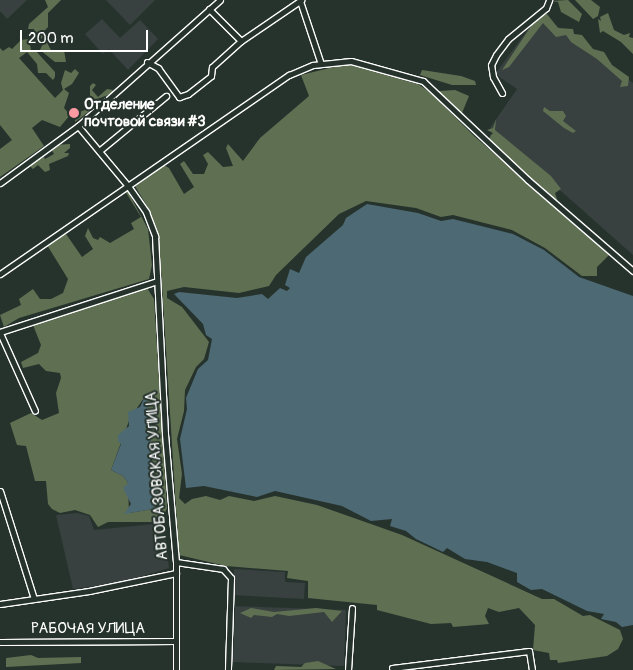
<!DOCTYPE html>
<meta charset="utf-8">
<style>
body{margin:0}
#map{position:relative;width:633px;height:670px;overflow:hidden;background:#26332d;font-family:Pangolin,sans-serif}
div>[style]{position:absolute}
.built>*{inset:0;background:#384040;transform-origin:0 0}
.green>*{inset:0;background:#5f7052}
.water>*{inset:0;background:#4d6973}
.roads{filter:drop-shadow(1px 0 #fff) drop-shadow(-1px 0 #fff) drop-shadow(0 1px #fff) drop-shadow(0 -1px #fff)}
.minor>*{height:5px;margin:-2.5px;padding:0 2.5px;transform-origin:2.5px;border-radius:2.5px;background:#26332d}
.dots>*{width:14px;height:14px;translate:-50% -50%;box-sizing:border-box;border:2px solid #26332d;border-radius:50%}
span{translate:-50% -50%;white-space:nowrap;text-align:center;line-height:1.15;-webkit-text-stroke:4px #26332d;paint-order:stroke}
.poi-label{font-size:15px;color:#fff;font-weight:700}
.left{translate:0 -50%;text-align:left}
.street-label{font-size:15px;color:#fff}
.scale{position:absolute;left:20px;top:30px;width:128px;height:22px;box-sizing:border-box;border:2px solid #fff;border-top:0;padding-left:6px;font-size:15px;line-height:18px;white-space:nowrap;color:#fff;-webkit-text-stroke:4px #26332d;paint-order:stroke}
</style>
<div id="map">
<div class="built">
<div style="clip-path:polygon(0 0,27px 0,7px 19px,0 11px)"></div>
<div style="clip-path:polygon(106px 0,155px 0,130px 25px)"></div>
<div style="clip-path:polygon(540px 13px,633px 83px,633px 255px,490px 128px,517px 89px,495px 74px)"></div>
<div style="clip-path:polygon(102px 19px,120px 38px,140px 20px,158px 39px,128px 70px,109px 49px,103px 54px,85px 34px)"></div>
<div style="clip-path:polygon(77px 513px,89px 516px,94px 530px,164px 523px,169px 568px,124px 582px,73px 589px,56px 515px)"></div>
<div style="clip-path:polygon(234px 569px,285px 572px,285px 582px,305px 583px,304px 599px,233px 595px)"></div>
<div style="left:346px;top:610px;width:56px;height:111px;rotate:92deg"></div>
</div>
<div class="green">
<div style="clip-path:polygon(45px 0,61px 0,48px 13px,48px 27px,43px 32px,46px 35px,39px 40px,34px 38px,34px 29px,28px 29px,29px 24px,48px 7px)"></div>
<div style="clip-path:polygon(568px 0,582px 14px,579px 22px,561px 12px,558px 2px,551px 1px)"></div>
<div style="clip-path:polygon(575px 0,591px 0,600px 7px,598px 16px,593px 19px)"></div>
<div style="clip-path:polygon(608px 13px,614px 30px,624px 35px,630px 33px,629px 37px,633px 38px,633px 54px,621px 42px,603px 31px,600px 33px,598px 19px,601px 21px,600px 17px)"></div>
<div style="clip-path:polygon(547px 14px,558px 28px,573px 29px,574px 34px,582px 35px,593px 49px,604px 52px,612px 65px,629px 77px,628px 86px,620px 87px,622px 81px,597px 59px,571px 42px,566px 35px,556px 37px,543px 23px,509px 67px,502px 70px,537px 17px)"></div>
<div style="clip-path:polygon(29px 39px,31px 50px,35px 50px,55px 72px,55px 77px,53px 80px,46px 73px,38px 73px,37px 64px,27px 52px,19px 58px,55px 98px,63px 90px,61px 83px,65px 70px,71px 73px,75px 69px,79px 73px,72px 84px,64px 89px,69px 93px,64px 108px,70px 115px,60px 127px,42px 120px,32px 128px,44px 146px,0 177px,0 149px,12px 140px,0 125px,0 48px,3px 51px,9px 47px,12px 49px,21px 40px)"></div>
<div style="clip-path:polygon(45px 39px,51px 50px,64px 50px,66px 62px,55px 62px,40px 50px)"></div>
<div style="clip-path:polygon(346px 64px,418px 84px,431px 93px,474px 136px,610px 254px,597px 267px,597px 276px,582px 276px,545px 248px,512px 230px,453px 215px,441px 217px,416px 208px,366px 201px,339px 214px,276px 275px,269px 286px,239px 293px,184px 287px,167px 291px,167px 298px,182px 307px,209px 342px,204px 359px,196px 367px,185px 390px,184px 411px,177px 439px,182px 474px,179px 498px,185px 504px,192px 499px,206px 496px,220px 500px,229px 496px,254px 501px,275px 496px,317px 505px,402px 535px,542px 599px,554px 599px,583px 616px,590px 615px,620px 630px,623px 639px,618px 649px,607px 656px,558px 663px,557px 660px,550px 660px,549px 653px,533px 650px,535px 625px,519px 608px,499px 612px,488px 608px,485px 616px,489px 624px,453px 627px,451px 623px,431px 624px,377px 610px,377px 605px,308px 598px,308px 581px,287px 578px,288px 571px,226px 566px,179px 555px,159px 238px,150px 211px,135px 186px,164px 165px,169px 168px,184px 194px,194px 187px,180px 164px,184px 161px,193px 174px,204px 174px,208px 164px,203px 155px,208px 152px,223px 167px,233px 166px,226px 148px,228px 144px,243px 161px,260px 138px,309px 96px,301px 75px)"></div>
<div style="clip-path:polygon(422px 70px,461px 76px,475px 81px,476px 85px,452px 85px,420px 75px)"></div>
<div style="clip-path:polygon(93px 83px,96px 85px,92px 90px,98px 97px,107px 89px,113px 90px,111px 94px,97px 99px,95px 107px,75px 122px,75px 114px,87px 109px,90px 101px,90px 86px)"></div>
<div style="clip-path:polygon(455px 90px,469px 96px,462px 113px,440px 96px,439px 91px)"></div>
<div style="clip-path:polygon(544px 107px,550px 111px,563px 111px,566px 116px,563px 121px,576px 131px,573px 133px,564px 128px,543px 111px)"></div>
<div style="clip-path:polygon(496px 119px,495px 130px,551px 176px,561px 189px,555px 193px,558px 202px,486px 139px,491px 137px,496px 146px,490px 136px,493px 133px,487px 130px,493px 128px)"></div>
<div style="clip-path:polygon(70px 144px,70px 148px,64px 153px,69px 153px,68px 156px,49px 164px,50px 170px,45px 172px,38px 165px,33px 169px,30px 166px,39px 158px,44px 157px,47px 163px,45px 159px,54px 154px,51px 149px,55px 145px)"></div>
<div style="clip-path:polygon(127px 190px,148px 229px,152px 265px,149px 279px,19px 318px,4px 327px,0 315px,21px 305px,19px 299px,33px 289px,40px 299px,51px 299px,63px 293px,68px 279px,47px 245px,57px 238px,66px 234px,82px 257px,93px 249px,85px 236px,88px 228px,93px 238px,98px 240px,100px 237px,110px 243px,134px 229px,131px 223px,141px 217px,125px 191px)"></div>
<div style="clip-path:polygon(evenodd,147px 288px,154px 299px,167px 508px,163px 517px,155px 522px,108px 522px,98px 527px,90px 515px,75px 510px,60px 513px,52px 509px,48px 504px,46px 481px,35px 481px,26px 446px,17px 445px,10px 423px,31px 413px,42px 420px,59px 413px,56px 393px,61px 378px,60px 373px,46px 371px,39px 364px,23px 368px,21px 362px,38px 353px,41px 345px,33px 325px,147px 288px,146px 395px,149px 416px,145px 429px,158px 485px,153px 509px,129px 513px,128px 483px,123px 476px,111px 470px,130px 418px,146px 395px)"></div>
<div style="clip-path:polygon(251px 608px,274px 612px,316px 608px,342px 611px,332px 622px,324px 612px,289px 616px,277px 614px,272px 617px,254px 615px,251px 618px,240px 613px)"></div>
<div style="clip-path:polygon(31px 655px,38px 658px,81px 657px,81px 663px,6px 667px,6px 658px)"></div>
<div style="clip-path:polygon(318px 661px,336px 669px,274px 670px,276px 666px,301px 667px,305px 663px)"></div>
</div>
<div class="water">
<div style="clip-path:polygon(367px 204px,418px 213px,441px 221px,453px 219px,513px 234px,544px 250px,579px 277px,633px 296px,633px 625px,622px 627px,616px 622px,601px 619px,604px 614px,587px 611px,542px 589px,531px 590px,517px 582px,517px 573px,487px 562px,465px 559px,447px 548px,443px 552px,416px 539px,406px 531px,390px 526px,392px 519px,371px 521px,342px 506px,275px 491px,257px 497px,204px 486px,186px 488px,180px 439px,187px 409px,186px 398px,198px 369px,208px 360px,212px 339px,206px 335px,203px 324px,174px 294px,179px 292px,237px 298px,262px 294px,268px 299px,280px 288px,287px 291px,290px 288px,285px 285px,290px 269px,299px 273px,306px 257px,343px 225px,346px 218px)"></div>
<div style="clip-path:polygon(146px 394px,149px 416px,145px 429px,151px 437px,150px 460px,158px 485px,153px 509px,124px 514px,131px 504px,123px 488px,128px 483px,123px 476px,111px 470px,121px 444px,118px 441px,118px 435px,129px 426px,128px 412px,140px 407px)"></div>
</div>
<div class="roads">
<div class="minor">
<div style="left:300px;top:1px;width:66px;rotate:71.6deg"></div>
<div style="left:209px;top:9px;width:45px;rotate:45deg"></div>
<div style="left:147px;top:62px;width:13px;rotate:29deg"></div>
<div style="left:158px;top:68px;width:36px;rotate:54deg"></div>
<div style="left:179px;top:97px;width:9px;rotate:-18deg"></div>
<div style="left:188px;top:94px;width:29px;rotate:-38deg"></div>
<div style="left:211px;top:76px;width:9px;rotate:-84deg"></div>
<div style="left:212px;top:67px;width:39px;rotate:-42deg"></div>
<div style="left:241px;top:41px;width:73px;rotate:-34.3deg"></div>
<div style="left:502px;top:93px;width:18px;rotate:-119deg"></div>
<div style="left:493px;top:77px;width:12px;rotate:-99deg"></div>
<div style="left:491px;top:65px;width:11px;rotate:-63deg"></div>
<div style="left:496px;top:55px;width:20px;rotate:-53deg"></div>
<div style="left:508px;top:39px;width:49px;rotate:-39.2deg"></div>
<div style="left:546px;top:8px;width:9px;rotate:-69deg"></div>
<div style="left:78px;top:126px;width:78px;rotate:50.2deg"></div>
<div style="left:128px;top:186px;width:32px;rotate:55deg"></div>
<div style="left:146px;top:212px;width:26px;rotate:69deg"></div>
<div style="left:155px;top:236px;width:198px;rotate:87.1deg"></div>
<div style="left:165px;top:434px;width:128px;rotate:85.1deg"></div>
<div style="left:176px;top:562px;width:108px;rotate:90deg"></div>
<div style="left:99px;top:151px;width:87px;rotate:-39.4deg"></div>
<div style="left:0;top:183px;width:97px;rotate:-36.2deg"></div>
<div style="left:78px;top:126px;width:190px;rotate:-41.6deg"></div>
<div style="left:0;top:274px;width:351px;rotate:-34.6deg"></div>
<div style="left:289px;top:75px;width:26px;rotate:-23deg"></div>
<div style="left:313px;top:65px;width:38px;rotate:-6deg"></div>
<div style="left:351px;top:61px;width:75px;rotate:15.5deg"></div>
<div style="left:423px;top:81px;width:144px;rotate:43.3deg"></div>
<div style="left:528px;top:180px;width:139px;rotate:40.9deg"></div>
<div style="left:0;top:332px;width:165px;rotate:-18deg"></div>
<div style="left:0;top:333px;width:85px;rotate:65.8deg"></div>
<div style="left:0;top:491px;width:113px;rotate:72.5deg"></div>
<div style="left:176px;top:562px;width:48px;rotate:8.5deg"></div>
<div style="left:223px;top:569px;width:12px;rotate:48deg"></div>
<div style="left:231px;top:578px;width:92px;rotate:91.9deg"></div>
<div style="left:0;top:604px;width:90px;rotate:-8.3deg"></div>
<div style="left:89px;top:591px;width:89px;rotate:-11.7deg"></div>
<div style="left:0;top:642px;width:176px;rotate:-0.3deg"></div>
<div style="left:392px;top:668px;width:138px;rotate:-7.1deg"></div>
<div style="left:529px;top:651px;width:19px;rotate:81deg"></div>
<div style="left:348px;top:670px;width:62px;rotate:-86.3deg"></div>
</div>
</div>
<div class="dots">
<div style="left:74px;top:113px;background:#ff9aa2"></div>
</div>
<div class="poi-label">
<span class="left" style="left:84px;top:113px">Отделение<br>почтовой связи #3</span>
</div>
<div class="street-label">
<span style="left:157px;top:476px;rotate:-94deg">АВТОБАЗОВСКАЯ УЛИЦА</span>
<span style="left:88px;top:629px">РАБОЧАЯ УЛИЦА</span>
</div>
<div class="scale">200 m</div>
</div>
